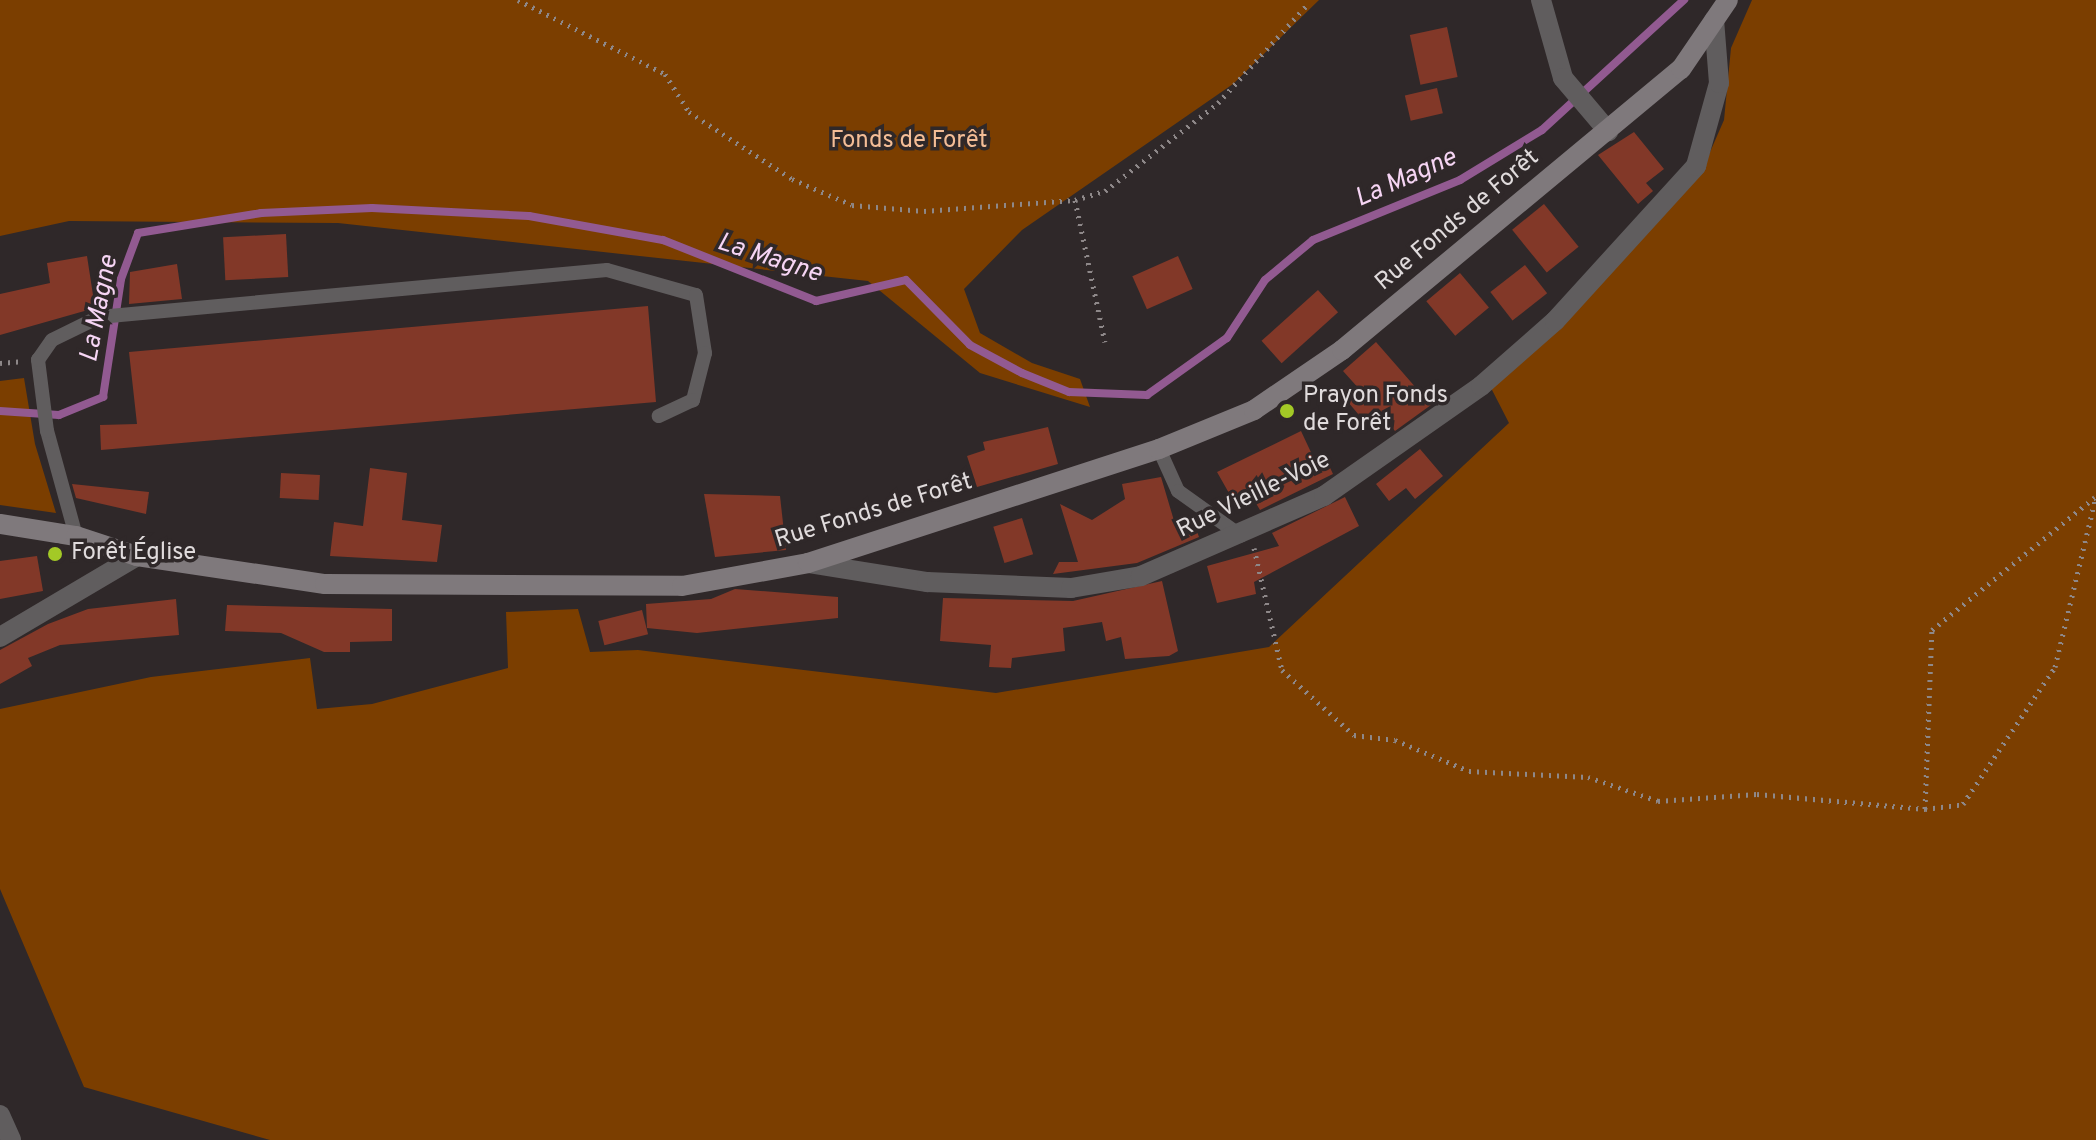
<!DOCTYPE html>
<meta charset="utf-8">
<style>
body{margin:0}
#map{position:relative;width:2096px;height:1140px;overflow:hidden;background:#2f2829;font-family:Overpass,sans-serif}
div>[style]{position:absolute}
.forest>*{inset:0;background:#7b3e00}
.stream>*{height:8px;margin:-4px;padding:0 4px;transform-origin:4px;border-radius:4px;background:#925a91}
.building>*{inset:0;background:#823828;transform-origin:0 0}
.path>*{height:5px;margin-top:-2.5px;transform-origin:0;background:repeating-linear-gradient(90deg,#8e8889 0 2px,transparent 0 8px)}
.service>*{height:14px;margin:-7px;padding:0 7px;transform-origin:7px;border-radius:7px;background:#605d5e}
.minor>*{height:20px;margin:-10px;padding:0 10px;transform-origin:10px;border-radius:10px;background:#605d5e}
.secondary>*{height:20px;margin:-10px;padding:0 10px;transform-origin:10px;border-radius:10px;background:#7f797c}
.dots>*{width:22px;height:22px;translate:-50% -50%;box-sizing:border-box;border:4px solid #2f2829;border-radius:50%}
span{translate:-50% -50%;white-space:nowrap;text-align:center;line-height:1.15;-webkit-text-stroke:7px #2f2829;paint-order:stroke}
.park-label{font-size:24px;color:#f4bd96}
.street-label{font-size:24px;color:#e0dbdc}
.poi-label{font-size:24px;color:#e0dbdc}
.left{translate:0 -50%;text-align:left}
.water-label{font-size:26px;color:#f6d5f4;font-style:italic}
</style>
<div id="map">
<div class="forest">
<div style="clip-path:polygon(0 0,1319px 0,1233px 84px,1022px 230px,964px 289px,980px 333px,1032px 363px,1080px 379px,1090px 407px,980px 373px,868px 281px,338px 223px,69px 221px,0 236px)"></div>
<div style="clip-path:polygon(1752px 0,2096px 0,2096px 1140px,270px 1140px,84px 1087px,0 889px,0 709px,151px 677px,310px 658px,317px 709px,372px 704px,508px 668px,506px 612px,578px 609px,590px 652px,638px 650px,996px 693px,1269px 647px,1509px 423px,1491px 388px,1703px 168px,1724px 120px,1731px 48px)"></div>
<div style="clip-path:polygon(24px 378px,35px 444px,56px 513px,0 505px,0 381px)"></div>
</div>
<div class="stream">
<div style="left:0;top:411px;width:59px;rotate:3.9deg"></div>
<div style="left:59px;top:415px;width:48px;rotate:-22.2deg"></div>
<div style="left:103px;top:397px;width:119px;rotate:-81.3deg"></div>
<div style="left:121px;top:279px;width:49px;rotate:-69.7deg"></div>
<div style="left:138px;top:233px;width:125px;rotate:-9.2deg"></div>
<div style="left:261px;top:213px;width:111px;rotate:-2.6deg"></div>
<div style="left:372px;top:208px;width:157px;rotate:2.9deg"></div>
<div style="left:529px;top:216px;width:136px;rotate:10.2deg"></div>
<div style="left:663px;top:240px;width:165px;rotate:21.7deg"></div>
<div style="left:816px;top:301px;width:92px;rotate:-13.1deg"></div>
<div style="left:906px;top:280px;width:91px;rotate:45.4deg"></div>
<div style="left:970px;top:345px;width:59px;rotate:28.3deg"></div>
<div style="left:1022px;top:373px;width:51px;rotate:22deg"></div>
<div style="left:1069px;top:392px;width:78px;rotate:2.2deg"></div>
<div style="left:1147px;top:395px;width:98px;rotate:-35.5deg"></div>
<div style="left:1227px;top:338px;width:69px;rotate:-56.8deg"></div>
<div style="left:1265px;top:280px;width:62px;rotate:-39.8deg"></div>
<div style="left:1313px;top:240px;width:159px;rotate:-22.2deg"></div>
<div style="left:1460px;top:180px;width:96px;rotate:-31.4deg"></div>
<div style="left:1542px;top:130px;width:193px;rotate:-42.5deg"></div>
</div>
<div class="building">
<div style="left:1447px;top:27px;width:51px;height:38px;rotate:78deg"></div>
<div style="left:1437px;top:88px;width:26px;height:33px;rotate:77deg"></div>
<div style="clip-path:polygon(1634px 132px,1664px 169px,1646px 183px,1653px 191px,1638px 204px,1598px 155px)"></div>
<div style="left:1544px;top:204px;width:55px;height:41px;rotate:51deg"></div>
<div style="left:286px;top:234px;width:43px;height:63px;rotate:87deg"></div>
<div style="clip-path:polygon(87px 256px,95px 308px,0 335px,0 294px,50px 283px,47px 263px)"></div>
<div style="left:1178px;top:256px;width:36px;height:50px;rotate:66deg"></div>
<div style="clip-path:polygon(177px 264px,182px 299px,129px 304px,130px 272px)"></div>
<div style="left:1525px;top:265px;width:36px;height:44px;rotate:52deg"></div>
<div style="left:1460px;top:273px;width:45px;height:44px;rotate:50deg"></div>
<div style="left:1318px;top:290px;width:30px;height:76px;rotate:48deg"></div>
<div style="clip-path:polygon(648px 306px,656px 402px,101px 450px,100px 425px,137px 424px,129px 352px)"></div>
<div style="clip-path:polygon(1376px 342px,1431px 405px,1395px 431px,1377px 410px,1364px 421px,1348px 402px,1361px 391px,1343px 371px)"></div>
<div style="clip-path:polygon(1048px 427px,1058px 464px,977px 487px,967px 456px,985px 450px,983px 442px)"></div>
<div style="clip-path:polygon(1301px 431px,1316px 463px,1326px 459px,1333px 474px,1260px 510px,1254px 500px,1238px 509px,1217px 472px)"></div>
<div style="clip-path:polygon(1420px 449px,1443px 476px,1415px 499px,1406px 488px,1389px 501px,1376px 484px)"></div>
<div style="clip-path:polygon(370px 468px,407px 473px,402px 520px,442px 525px,437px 562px,330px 556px,334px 522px,363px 526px)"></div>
<div style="left:281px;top:473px;width:39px;height:25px;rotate:3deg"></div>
<div style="clip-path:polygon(1161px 477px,1175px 524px,1192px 517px,1199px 537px,1137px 563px,1053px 574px,1059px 562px,1078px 562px,1060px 504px,1092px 520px,1125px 499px,1122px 484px)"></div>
<div style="clip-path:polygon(72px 484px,149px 492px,146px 514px,76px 498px)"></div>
<div style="clip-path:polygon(704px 494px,780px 496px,786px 550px,715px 557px)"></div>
<div style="clip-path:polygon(1345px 497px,1359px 526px,1254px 582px,1256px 594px,1217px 603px,1207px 566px,1279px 546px,1272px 533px)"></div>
<div style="left:1022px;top:518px;width:38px;height:30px;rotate:73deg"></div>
<div style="clip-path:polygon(37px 556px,43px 591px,0 599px,0 561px)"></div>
<div style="clip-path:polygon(1162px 581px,1178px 651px,1169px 656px,1125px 659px,1121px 637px,1106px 641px,1102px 622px,1063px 628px,1065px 651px,1012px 658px,1011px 668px,989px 667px,991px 645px,940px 641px,943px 598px,1073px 601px)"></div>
<div style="clip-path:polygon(735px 589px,838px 597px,838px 618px,697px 633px,647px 628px,646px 604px,711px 599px)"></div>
<div style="clip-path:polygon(176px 599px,179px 635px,60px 645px,28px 658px,32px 666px,0 684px,0 650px,48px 624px,88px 609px)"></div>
<div style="clip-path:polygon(227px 605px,392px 609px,392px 641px,350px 642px,350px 652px,324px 652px,281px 633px,225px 631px)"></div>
<div style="left:642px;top:610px;width:25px;height:45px;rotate:76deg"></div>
</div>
<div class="path">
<div style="left:518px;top:0;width:165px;rotate:26.7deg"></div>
<div style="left:665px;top:74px;width:45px;rotate:57.7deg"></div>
<div style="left:689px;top:112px;width:123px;rotate:33deg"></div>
<div style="left:792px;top:179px;width:65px;rotate:23.4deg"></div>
<div style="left:852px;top:205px;width:72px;rotate:4.8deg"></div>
<div style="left:924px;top:211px;width:151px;rotate:-4.2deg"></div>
<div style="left:1075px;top:200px;width:31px;rotate:-17deg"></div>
<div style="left:1105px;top:191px;width:143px;rotate:-37.9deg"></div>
<div style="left:1218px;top:103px;width:131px;rotate:-47.8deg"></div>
<div style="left:1075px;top:200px;width:145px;rotate:78.1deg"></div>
<div style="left:0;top:363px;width:21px;rotate:-5deg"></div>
<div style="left:1254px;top:548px;width:125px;rotate:77.1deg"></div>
<div style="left:1282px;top:670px;width:97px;rotate:42.1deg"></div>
<div style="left:1354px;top:735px;width:41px;rotate:7deg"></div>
<div style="left:1395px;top:740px;width:80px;rotate:22.7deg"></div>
<div style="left:1469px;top:771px;width:119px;rotate:2.9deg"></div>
<div style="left:1588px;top:777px;width:74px;rotate:18.9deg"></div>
<div style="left:1658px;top:801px;width:99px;rotate:-4deg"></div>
<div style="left:1757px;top:794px;width:169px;rotate:5.1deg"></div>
<div style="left:1925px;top:809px;width:38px;rotate:-7deg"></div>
<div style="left:1963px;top:804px;width:165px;rotate:-56.1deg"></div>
<div style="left:2055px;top:667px;width:176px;rotate:-76.5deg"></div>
<div style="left:1925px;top:809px;width:179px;rotate:-87.8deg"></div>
<div style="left:1932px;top:630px;width:210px;rotate:-39.2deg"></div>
</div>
<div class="service">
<div style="left:1159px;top:449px;width:46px;rotate:65.7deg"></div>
<div style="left:1178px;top:491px;width:77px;rotate:35.5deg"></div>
<div style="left:76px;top:536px;width:109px;rotate:-105.4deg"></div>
<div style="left:47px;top:431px;width:72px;rotate:-97.2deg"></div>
<div style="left:38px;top:360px;width:24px;rotate:-55deg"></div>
<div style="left:52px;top:340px;width:52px;rotate:-26.1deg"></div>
<div style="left:99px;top:317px;width:510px;rotate:-5.29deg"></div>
<div style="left:607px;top:270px;width:92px;rotate:15.7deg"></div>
<div style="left:696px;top:295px;width:59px;rotate:81.2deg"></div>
<div style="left:705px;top:353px;width:49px;rotate:104.3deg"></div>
<div style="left:693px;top:400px;width:38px;rotate:155deg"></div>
</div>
<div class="minor">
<div style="left:1541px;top:0;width:81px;rotate:74.2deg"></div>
<div style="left:1563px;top:78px;width:70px;rotate:49.7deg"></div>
<div style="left:808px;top:563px;width:121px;rotate:9.1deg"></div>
<div style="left:927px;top:582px;width:144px;rotate:2.4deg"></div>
<div style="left:1071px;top:588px;width:71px;rotate:-9.7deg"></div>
<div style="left:1141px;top:576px;width:200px;rotate:-23.6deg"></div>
<div style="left:1324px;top:496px;width:192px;rotate:-35deg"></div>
<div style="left:1481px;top:386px;width:98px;rotate:-41.3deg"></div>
<div style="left:1555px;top:321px;width:210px;rotate:-47.7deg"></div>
<div style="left:1696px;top:166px;width:86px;rotate:-74.5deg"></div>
<div style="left:1719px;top:83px;width:63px;rotate:-94.5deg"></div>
<div style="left:0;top:637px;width:159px;rotate:-30.6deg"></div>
<div style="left:0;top:1115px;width:27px;rotate:66deg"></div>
</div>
<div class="secondary">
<div style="left:0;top:524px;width:77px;rotate:9deg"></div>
<div style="left:76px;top:536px;width:64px;rotate:18.2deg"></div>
<div style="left:137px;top:556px;width:190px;rotate:8.5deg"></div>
<div style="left:325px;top:584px;width:357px;rotate:0.3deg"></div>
<div style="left:682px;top:586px;width:128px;rotate:-10.3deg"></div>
<div style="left:808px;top:563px;width:369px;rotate:-18deg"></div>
<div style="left:1159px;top:449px;width:103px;rotate:-22.3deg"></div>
<div style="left:1254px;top:410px;width:107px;rotate:-34.3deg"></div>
<div style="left:1342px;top:350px;width:440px;rotate:-39.7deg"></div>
<div style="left:1681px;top:69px;width:83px;rotate:-55.7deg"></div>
</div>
<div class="dots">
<div style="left:1287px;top:411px;background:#a3c926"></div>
<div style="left:55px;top:554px;background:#a3c926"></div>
</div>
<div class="park-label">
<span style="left:909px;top:142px">Fonds de Forêt</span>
</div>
<div class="street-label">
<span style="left:1458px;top:221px;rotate:-40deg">Rue Fonds de Forêt</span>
<span style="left:1254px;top:496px;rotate:-26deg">Rue Vieille-Voie</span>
<span style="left:874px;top:512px;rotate:-17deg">Rue Fonds de Forêt</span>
</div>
<div class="poi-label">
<span class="left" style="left:1303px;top:411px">Prayon Fonds<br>de Forêt</span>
<span class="left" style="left:71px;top:554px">Forêt Église</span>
</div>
<div class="water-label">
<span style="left:1406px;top:179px;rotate:-24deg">La Magne</span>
<span style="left:769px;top:259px;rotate:18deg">La Magne</span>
<span style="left:100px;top:309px;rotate:-79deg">La Magne</span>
</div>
</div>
